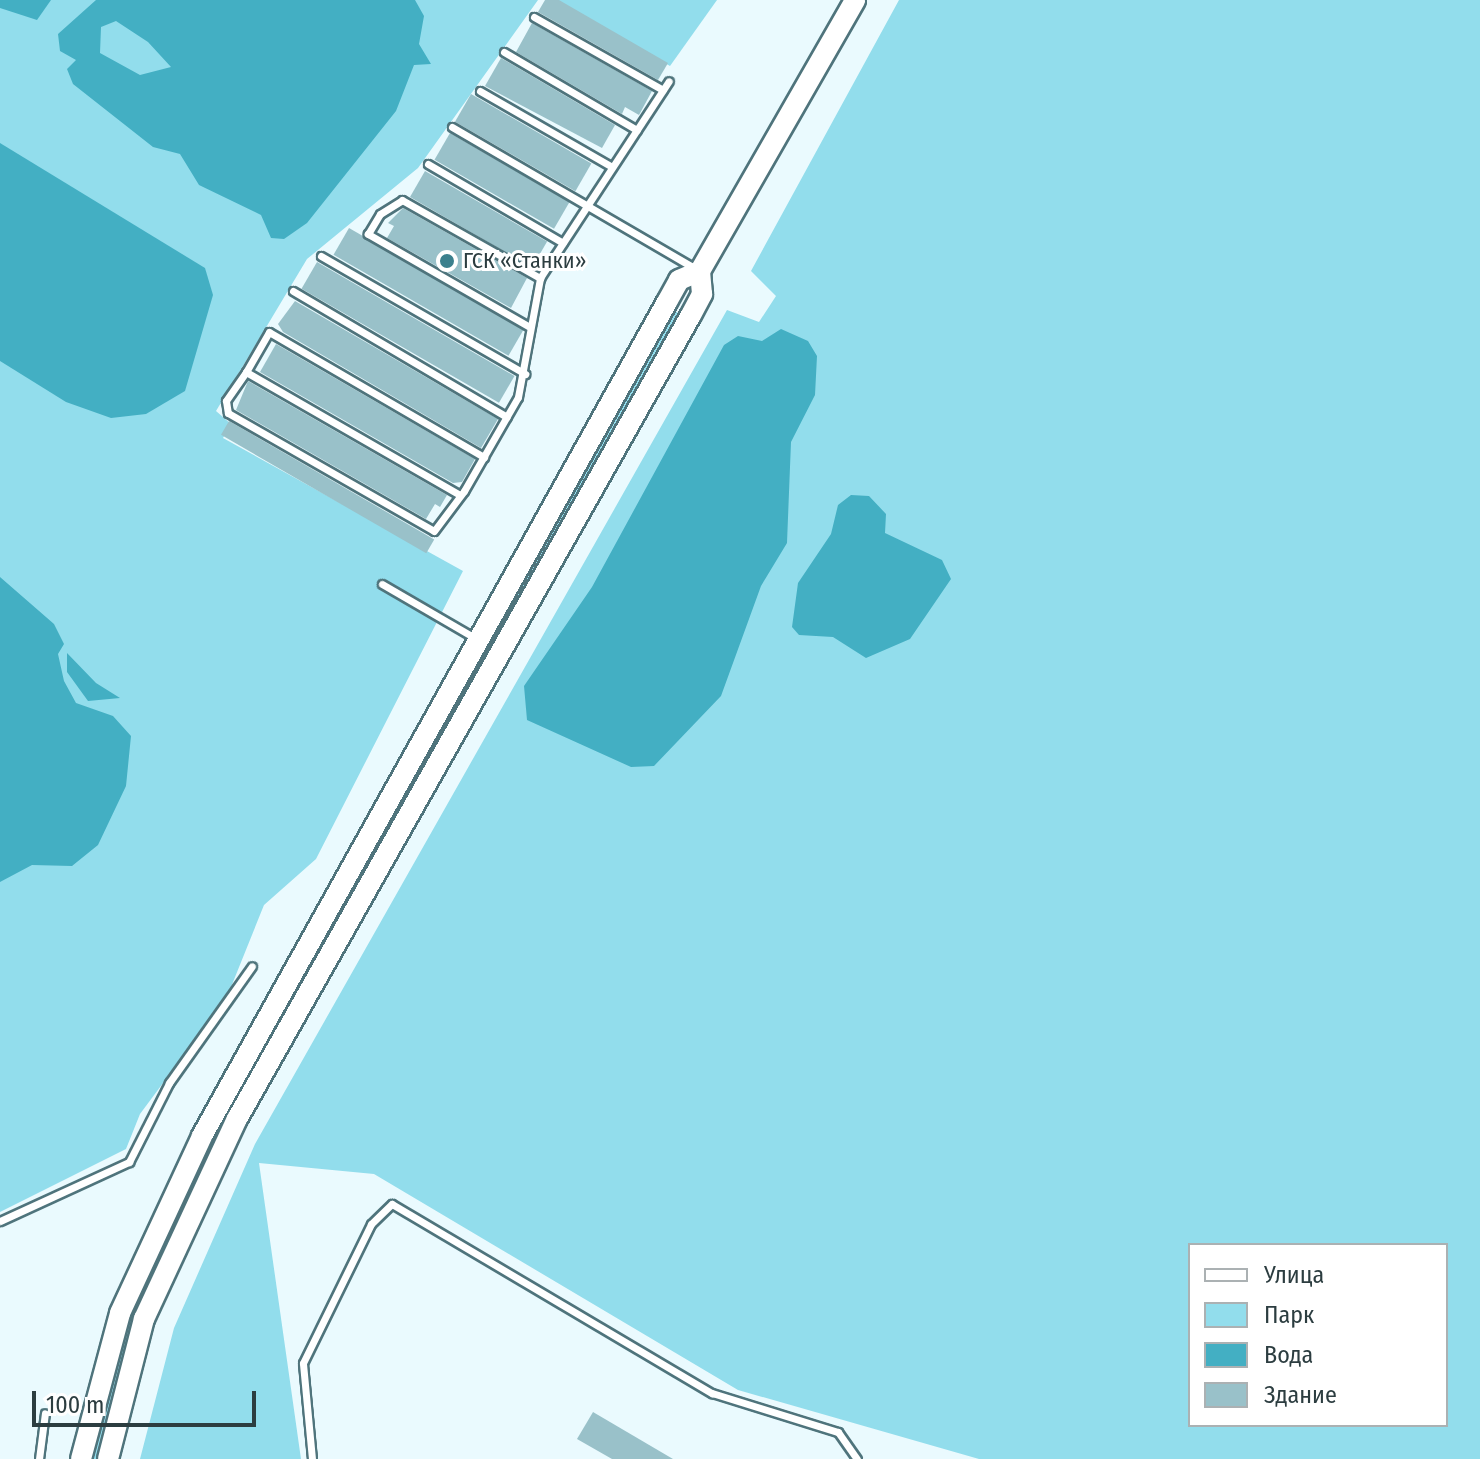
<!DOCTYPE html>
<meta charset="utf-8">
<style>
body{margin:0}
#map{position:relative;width:1480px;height:1459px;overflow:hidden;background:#eafafe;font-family:"Fira Sans Condensed",sans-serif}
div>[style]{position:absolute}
.green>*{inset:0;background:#92ddec}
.water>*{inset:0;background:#43afc3}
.building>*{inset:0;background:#99c1c9;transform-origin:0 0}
.roads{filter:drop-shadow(2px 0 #4f747c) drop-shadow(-2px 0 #4f747c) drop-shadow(0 2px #4f747c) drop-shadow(0 -2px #4f747c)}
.lane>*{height:7px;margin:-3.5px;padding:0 3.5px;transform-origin:3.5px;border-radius:3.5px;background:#fff}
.secondary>*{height:20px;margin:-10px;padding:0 10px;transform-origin:10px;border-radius:10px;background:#fff}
.dots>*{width:22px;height:22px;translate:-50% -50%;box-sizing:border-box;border:4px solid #fff;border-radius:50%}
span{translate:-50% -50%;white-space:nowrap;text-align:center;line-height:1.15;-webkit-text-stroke:6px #fff;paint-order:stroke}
.poi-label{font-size:22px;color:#2c3d40}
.left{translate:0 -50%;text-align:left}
.legend{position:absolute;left:1188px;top:1243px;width:260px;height:184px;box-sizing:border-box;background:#fff;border:2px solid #abb1b3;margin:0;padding:10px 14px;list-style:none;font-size:24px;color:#2c3d40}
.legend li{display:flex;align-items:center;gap:16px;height:40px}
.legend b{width:40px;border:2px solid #abb1b3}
.scale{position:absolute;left:32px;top:1391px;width:224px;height:36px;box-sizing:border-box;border:4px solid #2c3d40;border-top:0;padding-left:10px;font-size:24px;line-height:28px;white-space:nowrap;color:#2c3d40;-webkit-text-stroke:6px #fff;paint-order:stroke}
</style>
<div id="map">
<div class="green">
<div style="clip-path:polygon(0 0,538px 0,418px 168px,307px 259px,216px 411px,231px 424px,223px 438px,463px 571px,316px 859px,264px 905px,227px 997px,140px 1114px,126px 1149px,0 1212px)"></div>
<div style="clip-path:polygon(556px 0,717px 0,670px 66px)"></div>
<div style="clip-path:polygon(evenodd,899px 0,1480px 0,1480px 1459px,979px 1459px,738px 1390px,374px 1174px,259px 1163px,301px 1459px,140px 1459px,174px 1328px,255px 1144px,727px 310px,759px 322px,776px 296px,751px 271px,899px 0,1190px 1245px,1446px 1245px,1446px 1425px,1190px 1425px,1190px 1245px)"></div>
<div style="clip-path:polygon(675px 311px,682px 315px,185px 1203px,136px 1318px,99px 1459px,90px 1459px,114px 1357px,180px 1193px)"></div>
</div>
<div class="water">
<div style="clip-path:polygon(0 0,51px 0,37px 20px,0 8px)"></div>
<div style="clip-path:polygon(evenodd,96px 0,415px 0,424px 16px,419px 44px,431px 64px,414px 65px,396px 111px,307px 223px,284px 239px,271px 238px,261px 215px,199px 185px,180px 154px,153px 147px,73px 84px,67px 69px,76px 60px,60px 51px,58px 34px,96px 0,116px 21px,148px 42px,171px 67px,140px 75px,100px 53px,101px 27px,116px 21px)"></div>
<div style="clip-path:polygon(0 143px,205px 268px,213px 295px,185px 391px,146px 414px,111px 418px,66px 402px,0 361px)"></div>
<div style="clip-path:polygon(781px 329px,808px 341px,817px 356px,815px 395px,791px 442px,787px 543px,761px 586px,721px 696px,654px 766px,631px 767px,527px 720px,524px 686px,592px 587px,724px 345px,738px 336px,762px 341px)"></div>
<div style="clip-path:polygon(869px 496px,886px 514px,885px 533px,942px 560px,951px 579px,910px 639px,866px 658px,833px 637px,799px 635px,792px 627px,798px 583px,831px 534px,838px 505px,851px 495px)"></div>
<div style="clip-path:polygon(0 577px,54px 624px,64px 644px,58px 654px,64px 681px,76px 703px,113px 716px,131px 736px,126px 786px,98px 845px,72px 866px,32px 865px,0 882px)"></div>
<div style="clip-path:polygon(67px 653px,96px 683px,120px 698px,88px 701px,67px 672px)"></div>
</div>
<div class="building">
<div style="clip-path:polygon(545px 0,559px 0,668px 63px,658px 80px,538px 12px)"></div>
<div style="clip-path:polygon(532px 23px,652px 91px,639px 115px,625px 107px,622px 114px,516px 52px)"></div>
<div style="clip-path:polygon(501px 58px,615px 125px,602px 148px,485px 86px)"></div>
<div style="left:471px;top:94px;width:139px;height:32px;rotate:30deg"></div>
<div style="left:450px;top:133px;width:138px;height:31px;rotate:30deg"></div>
<div style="left:425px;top:171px;width:141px;height:30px;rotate:30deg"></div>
<div style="clip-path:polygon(403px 208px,527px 278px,511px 308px,387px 238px,394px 226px,388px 223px)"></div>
<div style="left:349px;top:228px;width:202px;height:31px;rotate:30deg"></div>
<div style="left:317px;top:262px;width:228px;height:31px;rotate:30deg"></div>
<div style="clip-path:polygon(295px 301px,498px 419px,481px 448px,283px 332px,278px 324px)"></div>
<div style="clip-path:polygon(276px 344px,475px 459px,462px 482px,453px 483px,260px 372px)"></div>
<div style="clip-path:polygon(248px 381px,447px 495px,440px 507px,435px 504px,426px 519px,236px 410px)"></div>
<div style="left:229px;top:421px;width:237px;height:16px;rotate:30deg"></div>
<div style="clip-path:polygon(593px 1412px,673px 1459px,612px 1459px,577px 1439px)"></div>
</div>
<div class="roads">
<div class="lane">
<div style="left:534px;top:17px;width:148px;rotate:29.5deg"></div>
<div style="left:504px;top:52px;width:154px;rotate:30.4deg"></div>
<div style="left:480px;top:91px;width:152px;rotate:29.9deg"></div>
<div style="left:452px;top:127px;width:282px;rotate:30.2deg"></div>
<div style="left:428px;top:164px;width:156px;rotate:30.3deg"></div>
<div style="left:321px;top:256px;width:236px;rotate:30deg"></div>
<div style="left:293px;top:291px;width:248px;rotate:30.5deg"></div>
<div style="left:528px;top:326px;width:185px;rotate:-150.1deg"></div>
<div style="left:368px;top:234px;width:23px;rotate:-59deg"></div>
<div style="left:380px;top:214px;width:26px;rotate:-32deg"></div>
<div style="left:402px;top:200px;width:159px;rotate:29.5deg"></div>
<div style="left:246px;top:372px;width:46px;rotate:-60.1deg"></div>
<div style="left:269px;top:332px;width:249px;rotate:30.2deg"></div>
<div style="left:460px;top:495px;width:247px;rotate:-150.1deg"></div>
<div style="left:246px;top:372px;width:35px;rotate:125deg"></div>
<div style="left:226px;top:401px;width:12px;rotate:81deg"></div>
<div style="left:228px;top:413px;width:237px;rotate:29.8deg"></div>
<div style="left:434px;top:531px;width:50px;rotate:-53.1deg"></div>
<div style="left:464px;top:491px;width:108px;rotate:-60.1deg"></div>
<div style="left:518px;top:397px;width:121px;rotate:-79.5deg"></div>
<div style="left:540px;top:278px;width:235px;rotate:-56.8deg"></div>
<div style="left:382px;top:584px;width:108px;rotate:30.1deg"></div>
<div style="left:0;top:1221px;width:142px;rotate:-24.6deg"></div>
<div style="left:129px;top:1162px;width:89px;rotate:-63.1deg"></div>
<div style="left:169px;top:1083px;width:143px;rotate:-54.6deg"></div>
<div style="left:39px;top:1459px;width:46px;rotate:-82.6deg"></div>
<div style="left:312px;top:1459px;width:96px;rotate:-95.4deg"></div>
<div style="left:303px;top:1363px;width:155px;rotate:-63.9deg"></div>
<div style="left:371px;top:1224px;width:29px;rotate:-44deg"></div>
<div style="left:392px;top:1204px;width:372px;rotate:30.6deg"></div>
<div style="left:712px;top:1393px;width:132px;rotate:17.2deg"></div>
<div style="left:838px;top:1432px;width:33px;rotate:55deg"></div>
</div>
<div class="secondary">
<div style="left:81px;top:1459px;width:151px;rotate:-75deg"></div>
<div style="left:120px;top:1313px;width:195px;rotate:-65.1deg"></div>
<div style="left:202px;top:1136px;width:955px;rotate:-60.86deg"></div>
<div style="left:667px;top:302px;width:25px;rotate:-61deg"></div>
<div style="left:679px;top:280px;width:23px;rotate:-23deg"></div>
<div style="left:108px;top:1459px;width:145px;rotate:-75.6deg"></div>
<div style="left:144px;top:1319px;width:221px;rotate:-65.1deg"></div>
<div style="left:237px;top:1119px;width:923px;rotate:-60.55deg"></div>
<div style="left:691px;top:315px;width:24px;rotate:-62deg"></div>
<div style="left:702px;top:294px;width:23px;rotate:-95deg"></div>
<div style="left:700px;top:271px;width:312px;rotate:-60.2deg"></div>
</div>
</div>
<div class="dots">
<div style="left:447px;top:261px;background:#3b808d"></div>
</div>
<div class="poi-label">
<span class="left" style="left:463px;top:261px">ГСК «Станки»</span>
</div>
<ul class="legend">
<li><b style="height:10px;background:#fff"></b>Улица</li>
<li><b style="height:22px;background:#92ddec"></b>Парк</li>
<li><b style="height:22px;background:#43afc3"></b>Вода</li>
<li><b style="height:22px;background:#99c1c9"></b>Здание</li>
</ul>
<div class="scale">100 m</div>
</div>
